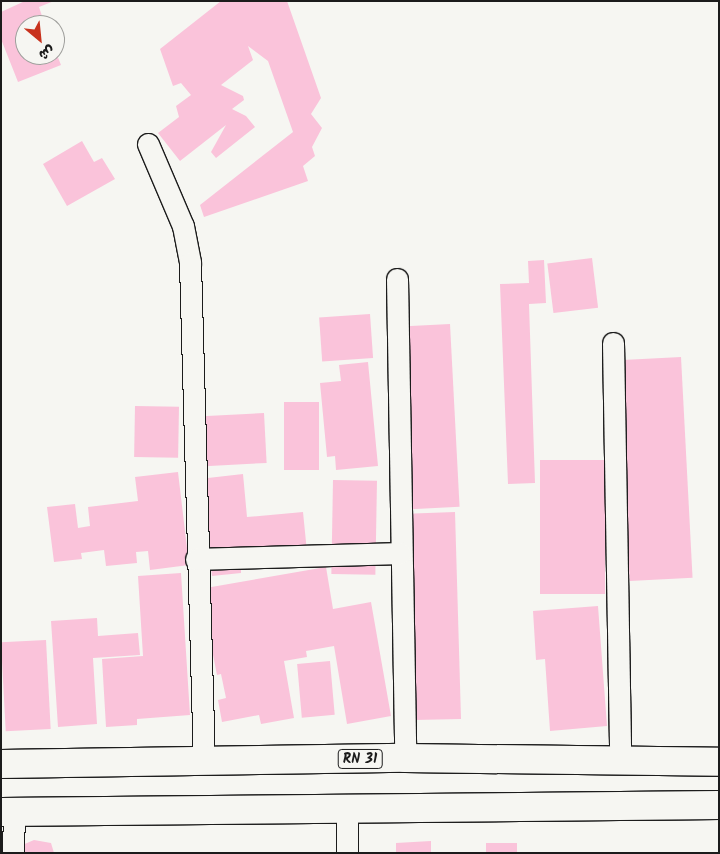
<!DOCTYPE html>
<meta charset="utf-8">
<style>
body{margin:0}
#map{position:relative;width:720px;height:854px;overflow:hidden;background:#f6f6f2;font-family:Kalam,"Playpen Sans Arabic",sans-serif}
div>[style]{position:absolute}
.building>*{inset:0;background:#fac3da;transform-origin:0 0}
.roads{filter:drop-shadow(1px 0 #1c1c1c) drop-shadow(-1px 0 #1c1c1c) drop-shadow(0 1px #1c1c1c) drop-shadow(0 -1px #1c1c1c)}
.street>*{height:21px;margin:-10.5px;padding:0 10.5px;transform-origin:10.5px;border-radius:10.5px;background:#f6f6f2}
.highway>*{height:28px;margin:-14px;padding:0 14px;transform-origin:14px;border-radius:14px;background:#f6f6f2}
span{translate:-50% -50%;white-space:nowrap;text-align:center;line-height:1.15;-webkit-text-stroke:5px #f6f6f2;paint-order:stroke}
.shield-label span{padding:1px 4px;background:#f6f6f2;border:1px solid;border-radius:4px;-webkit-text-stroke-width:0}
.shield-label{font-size:14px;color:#1c1c1c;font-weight:700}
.frame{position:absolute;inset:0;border:2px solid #1c1c1c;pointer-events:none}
.north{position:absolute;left:15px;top:15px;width:50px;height:50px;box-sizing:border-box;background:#f6f6f2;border:1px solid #9f9f9c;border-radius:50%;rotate:152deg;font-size:14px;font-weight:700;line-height:20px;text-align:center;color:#1c1c1c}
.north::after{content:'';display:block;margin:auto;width:18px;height:22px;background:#c8321e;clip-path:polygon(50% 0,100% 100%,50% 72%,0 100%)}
</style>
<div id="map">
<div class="building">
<div style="clip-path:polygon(25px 1px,54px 1px,39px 7px,45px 25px,25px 25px,25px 55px,55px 55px,55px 50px,61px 65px,18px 82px,1px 39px,1px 12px)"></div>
<div style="clip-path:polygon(221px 1px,287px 1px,321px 98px,311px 114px,322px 128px,312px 147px,315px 156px,303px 166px,308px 181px,204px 217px,200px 205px,293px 132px,268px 61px,248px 46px,253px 60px,221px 85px,243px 96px,244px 100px,232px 109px,246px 116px,255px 127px,216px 158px,211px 152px,226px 125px,180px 161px,158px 133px,179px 117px,176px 106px,191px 95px,181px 83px,173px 86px,160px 49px)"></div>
<div style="clip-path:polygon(82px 141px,94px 162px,102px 158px,115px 179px,67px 206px,43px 164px)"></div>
<div style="left:592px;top:258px;width:50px;height:45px;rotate:83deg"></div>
<div style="clip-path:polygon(544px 260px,546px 303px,529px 304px,535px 483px,508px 484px,500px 284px,529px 283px,528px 261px)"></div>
<div style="left:370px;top:314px;width:44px;height:51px;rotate:86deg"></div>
<div style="left:450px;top:324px;width:183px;height:54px;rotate:87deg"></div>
<div style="left:681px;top:357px;width:221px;height:63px;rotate:87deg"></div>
<div style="clip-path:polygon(368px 362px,378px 466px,336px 470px,335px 456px,327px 457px,320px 383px,341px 381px,339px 365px)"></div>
<div style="left:284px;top:402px;width:35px;height:68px"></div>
<div style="left:135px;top:406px;width:44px;height:51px;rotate:1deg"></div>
<div style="left:264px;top:413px;width:50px;height:62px;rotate:87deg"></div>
<div style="left:540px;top:460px;width:65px;height:134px"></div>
<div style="clip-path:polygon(178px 472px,189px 565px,150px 570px,148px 551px,136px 552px,137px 563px,106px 566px,104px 550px,81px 553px,82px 559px,54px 562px,47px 507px,75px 504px,78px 528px,90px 526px,88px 507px,138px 501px,135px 477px)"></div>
<div style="clip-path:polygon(243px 474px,247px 517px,303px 512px,308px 562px,241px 568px,241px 573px,212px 576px,199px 479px)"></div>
<div style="left:333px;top:480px;width:44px;height:94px;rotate:1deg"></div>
<div style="clip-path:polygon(455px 512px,461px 719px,414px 720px,400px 514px)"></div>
<div style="clip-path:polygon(326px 567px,333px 609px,371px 602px,391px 716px,347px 724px,334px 646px,306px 651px,307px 657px,284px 661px,294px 718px,261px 724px,259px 715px,222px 722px,218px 700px,226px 698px,221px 674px,217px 675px,200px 589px)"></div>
<div style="clip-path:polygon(181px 573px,190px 715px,137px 719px,137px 725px,106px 727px,102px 659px,143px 656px,138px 576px)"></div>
<div style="clip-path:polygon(598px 606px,607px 726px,550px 731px,545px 659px,536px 660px,533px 611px)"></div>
<div style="clip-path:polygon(97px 618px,98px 636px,138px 633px,140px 655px,93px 658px,97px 724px,58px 727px,51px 621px)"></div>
<div style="left:46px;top:640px;width:89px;height:45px;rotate:87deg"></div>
<div style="left:330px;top:661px;width:54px;height:33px;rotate:85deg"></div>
<div style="clip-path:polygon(34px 840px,51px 843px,54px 853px,18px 853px,20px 846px)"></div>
<div style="clip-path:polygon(431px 841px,431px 853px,396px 853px,396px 843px)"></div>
<div style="left:517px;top:843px;width:10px;height:31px;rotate:90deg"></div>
</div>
<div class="roads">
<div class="street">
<div style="left:148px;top:144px;width:89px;rotate:66.9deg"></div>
<div style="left:183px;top:226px;width:38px;rotate:79deg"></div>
<div style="left:190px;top:263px;width:500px;rotate:88.4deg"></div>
<div style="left:397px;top:279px;width:479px;rotate:89deg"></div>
<div style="left:613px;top:343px;width:419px;rotate:89deg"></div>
<div style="left:196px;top:559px;width:204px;rotate:-1.7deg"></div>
<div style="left:13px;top:853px;width:41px;rotate:-88.6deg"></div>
<div style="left:347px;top:853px;width:46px;rotate:-90deg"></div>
</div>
<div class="highway">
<div style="left:1px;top:764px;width:404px;rotate:-0.9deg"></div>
<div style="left:405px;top:758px;width:314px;rotate:0.7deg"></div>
<div style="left:1px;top:812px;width:718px;rotate:-0.56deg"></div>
</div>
</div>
<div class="shield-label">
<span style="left:360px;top:759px">RN 31</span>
</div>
<div class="frame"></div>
<div class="north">ش</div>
</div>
